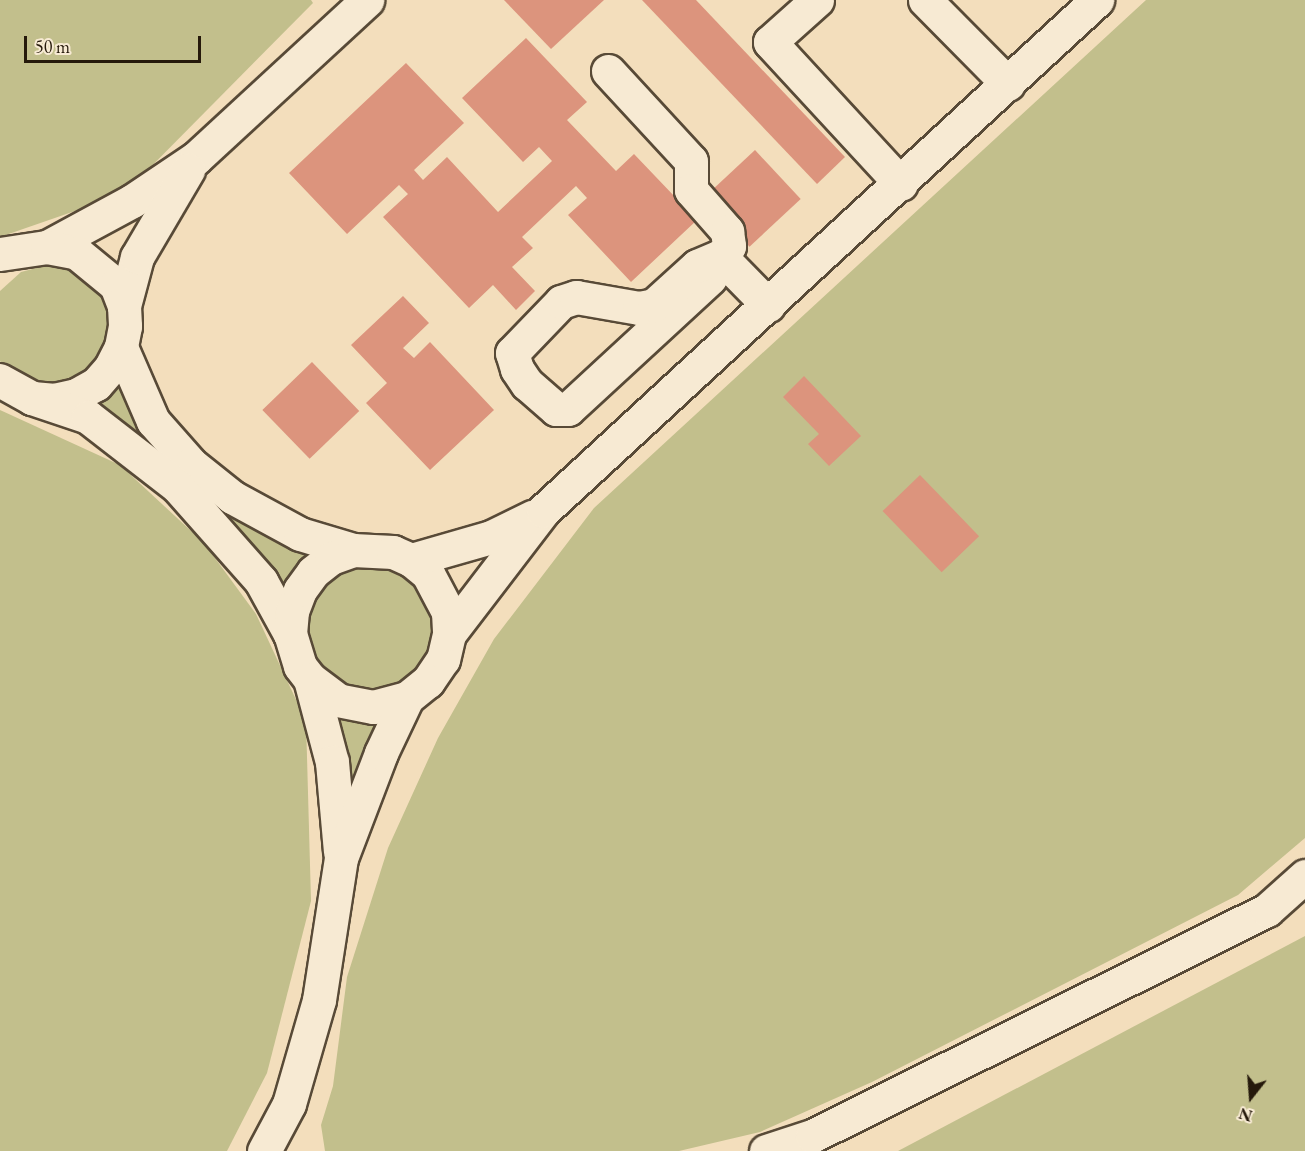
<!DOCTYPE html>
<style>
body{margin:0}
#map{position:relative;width:1305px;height:1151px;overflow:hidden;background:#f3debc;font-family:"EB Garamond",serif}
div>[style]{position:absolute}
.green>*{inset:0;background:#c2bf8c}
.round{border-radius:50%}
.building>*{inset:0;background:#dc947d;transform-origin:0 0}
.roads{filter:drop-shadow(2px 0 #584a37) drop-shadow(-2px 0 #584a37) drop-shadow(0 2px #584a37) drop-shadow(0 -2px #584a37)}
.minor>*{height:33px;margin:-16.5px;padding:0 16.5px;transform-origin:16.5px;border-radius:16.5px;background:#f7ead3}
span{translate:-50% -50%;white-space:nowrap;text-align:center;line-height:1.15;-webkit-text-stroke:6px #f7ead3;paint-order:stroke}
.north{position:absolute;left:1221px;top:1067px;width:60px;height:60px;-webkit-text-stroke:4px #f7ead3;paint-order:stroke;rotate:197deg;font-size:16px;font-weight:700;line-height:24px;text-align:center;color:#25190b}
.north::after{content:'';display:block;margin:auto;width:21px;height:27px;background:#25190b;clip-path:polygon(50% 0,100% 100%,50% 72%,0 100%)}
.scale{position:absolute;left:24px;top:36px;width:177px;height:27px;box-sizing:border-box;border:3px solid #25190b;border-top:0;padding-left:8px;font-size:18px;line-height:21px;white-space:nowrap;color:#25190b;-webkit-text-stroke:4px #f7ead3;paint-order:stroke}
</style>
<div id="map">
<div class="green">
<div style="clip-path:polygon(0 0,311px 0,313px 3px,124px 194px,0 237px)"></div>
<div style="clip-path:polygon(1146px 0,1305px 0,1305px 838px,1238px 895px,872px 1082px,760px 1132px,679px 1151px,325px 1151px,321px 1125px,333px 1086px,347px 977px,388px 848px,438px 738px,494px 639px,594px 508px)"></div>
<div style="clip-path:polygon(52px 264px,68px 266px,106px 296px,114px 327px,95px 371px,51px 388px,6px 369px,0 361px,0 291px,21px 272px)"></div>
<div style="clip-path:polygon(123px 365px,141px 421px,320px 551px,284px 601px,76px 401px)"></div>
<div style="clip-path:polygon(0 410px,120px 465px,204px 543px,256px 614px,306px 721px,311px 901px,267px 1073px,227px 1151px,0 1151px)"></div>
<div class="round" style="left:307px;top:564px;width:126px;height:126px"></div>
<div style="clip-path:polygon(327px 703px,392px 715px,343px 836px)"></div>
<div style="clip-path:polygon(1305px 936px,1305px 1151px,898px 1151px)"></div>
</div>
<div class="building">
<div style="clip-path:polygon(504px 0,604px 0,551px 49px)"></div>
<div style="clip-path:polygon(642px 0,696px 0,845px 157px,817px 184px)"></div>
<div style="clip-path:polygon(526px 38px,587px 102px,567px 120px,616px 171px,634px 154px,697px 220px,631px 282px,568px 215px,587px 198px,576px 186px,522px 237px,533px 248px,512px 267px,535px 291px,516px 310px,493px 285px,469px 308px,383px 217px,408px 194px,399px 185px,347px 234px,289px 173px,406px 63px,464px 123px,414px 170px,423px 180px,447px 157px,498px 212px,552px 161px,539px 147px,523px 162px,462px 98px)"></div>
<div style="left:755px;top:150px;width:67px;height:70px;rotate:47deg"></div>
<div style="clip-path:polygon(403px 296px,429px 323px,403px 348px,414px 358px,430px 342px,494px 410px,430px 470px,366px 403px,387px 383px,351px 345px)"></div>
<div style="left:312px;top:362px;width:68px;height:69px;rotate:46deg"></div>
<div style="clip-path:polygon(804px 376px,861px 436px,829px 466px,808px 444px,819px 434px,783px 397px)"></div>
<div style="left:920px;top:475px;width:85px;height:52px;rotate:46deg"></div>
</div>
<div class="roads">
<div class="minor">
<div style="left:817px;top:0;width:63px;rotate:138.2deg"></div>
<div style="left:770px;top:42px;width:193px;rotate:47.3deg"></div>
<div style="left:925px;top:0;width:118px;rotate:45.3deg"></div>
<div style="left:608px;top:71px;width:122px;rotate:47.3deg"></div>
<div style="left:691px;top:161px;width:29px;rotate:90deg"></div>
<div style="left:691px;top:190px;width:55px;rotate:48.7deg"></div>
<div style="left:727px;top:231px;width:15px;rotate:82deg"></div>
<div style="left:729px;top:246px;width:37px;rotate:121deg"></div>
<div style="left:710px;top:278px;width:193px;rotate:137.3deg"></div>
<div style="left:568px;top:409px;width:12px;rotate:180deg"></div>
<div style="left:556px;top:409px;width:38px;rotate:-139deg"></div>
<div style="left:527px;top:384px;width:18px;rotate:-124deg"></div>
<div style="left:517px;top:369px;width:17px;rotate:-107deg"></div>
<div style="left:512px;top:353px;width:71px;rotate:-46.1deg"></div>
<div style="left:561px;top:302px;width:16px;rotate:-18deg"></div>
<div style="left:576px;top:297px;width:64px;rotate:9.9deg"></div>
<div style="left:639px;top:308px;width:15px;rotate:-11deg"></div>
<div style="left:654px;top:305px;width:58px;rotate:-42.2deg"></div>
<div style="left:697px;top:266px;width:25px;rotate:-23deg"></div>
<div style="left:47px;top:247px;width:97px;rotate:-28.4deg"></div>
<div style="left:132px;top:201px;width:77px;rotate:-33.9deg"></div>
<div style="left:196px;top:158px;width:233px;rotate:-42.7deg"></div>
<div style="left:0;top:254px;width:48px;rotate:-8.5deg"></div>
<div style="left:47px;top:247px;width:31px;rotate:11deg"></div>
<div style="left:77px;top:253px;width:50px;rotate:39.4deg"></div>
<div style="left:116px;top:285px;width:22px;rotate:69deg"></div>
<div style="left:124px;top:306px;width:20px;rotate:87deg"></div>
<div style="left:125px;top:326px;width:21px;rotate:101deg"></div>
<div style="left:121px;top:347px;width:22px;rotate:117deg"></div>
<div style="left:111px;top:367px;width:23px;rotate:131deg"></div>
<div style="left:96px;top:384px;width:23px;rotate:151deg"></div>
<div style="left:76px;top:395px;width:22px;rotate:167deg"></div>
<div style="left:55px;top:400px;width:23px;rotate:-175deg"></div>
<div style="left:32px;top:398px;width:37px;rotate:-151deg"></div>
<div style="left:720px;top:256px;width:69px;rotate:45.6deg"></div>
<div style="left:124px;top:306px;width:51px;rotate:-75.1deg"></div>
<div style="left:137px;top:257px;width:101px;rotate:-59.6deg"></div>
<div style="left:121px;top:347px;width:81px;rotate:66.6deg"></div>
<div style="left:153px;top:421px;width:57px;rotate:48.5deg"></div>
<div style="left:191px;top:464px;width:53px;rotate:38.8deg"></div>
<div style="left:232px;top:497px;width:77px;rotate:28.6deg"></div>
<div style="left:300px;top:534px;width:55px;rotate:16.8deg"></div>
<div style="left:32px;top:398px;width:59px;rotate:18.7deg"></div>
<div style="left:88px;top:417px;width:113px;rotate:37.8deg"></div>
<div style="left:177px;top:486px;width:127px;rotate:48.5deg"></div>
<div style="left:261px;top:581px;width:60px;rotate:61.3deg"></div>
<div style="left:411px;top:560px;width:22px;rotate:39deg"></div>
<div style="left:428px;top:574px;width:43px;rotate:62.2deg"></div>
<div style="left:448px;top:612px;width:22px;rotate:87deg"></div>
<div style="left:449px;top:634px;width:26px;rotate:103deg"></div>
<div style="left:443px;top:659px;width:27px;rotate:124deg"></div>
<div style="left:428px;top:681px;width:27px;rotate:141deg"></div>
<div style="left:407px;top:698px;width:35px;rotate:165deg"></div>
<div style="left:373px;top:707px;width:36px;rotate:-169deg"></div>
<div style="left:338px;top:700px;width:35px;rotate:-143deg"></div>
<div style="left:310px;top:679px;width:16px;rotate:-128deg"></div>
<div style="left:300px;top:666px;width:34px;rotate:-107deg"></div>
<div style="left:290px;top:634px;width:23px;rotate:-85deg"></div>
<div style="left:292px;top:611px;width:22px;rotate:-69deg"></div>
<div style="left:300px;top:590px;width:22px;rotate:-54deg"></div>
<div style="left:313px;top:572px;width:23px;rotate:-38deg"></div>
<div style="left:331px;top:558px;width:23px;rotate:-20deg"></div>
<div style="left:353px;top:550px;width:40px;rotate:2.9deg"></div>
<div style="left:393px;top:552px;width:20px;rotate:24deg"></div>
<div style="left:411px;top:560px;width:83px;rotate:-16deg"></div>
<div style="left:491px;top:537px;width:46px;rotate:-26deg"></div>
<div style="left:449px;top:634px;width:155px;rotate:-52.6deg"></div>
<div style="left:543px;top:511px;width:754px;rotate:-42.69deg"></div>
<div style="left:310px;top:679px;width:86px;rotate:75.2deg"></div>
<div style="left:332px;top:762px;width:89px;rotate:84.9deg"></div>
<div style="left:264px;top:1151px;width:53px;rotate:-62deg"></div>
<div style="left:289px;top:1104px;width:108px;rotate:-73.9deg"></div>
<div style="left:319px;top:1000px;width:144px;rotate:-81.2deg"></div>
<div style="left:341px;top:858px;width:112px;rotate:-69.1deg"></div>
<div style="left:381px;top:753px;width:61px;rotate:-64.7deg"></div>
<div style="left:766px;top:1151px;width:48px;rotate:-18.1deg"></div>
<div style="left:812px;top:1136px;width:508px;rotate:-26.41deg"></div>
<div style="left:1267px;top:910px;width:51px;rotate:-41.8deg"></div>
</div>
</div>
<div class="north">N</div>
<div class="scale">50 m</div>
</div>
